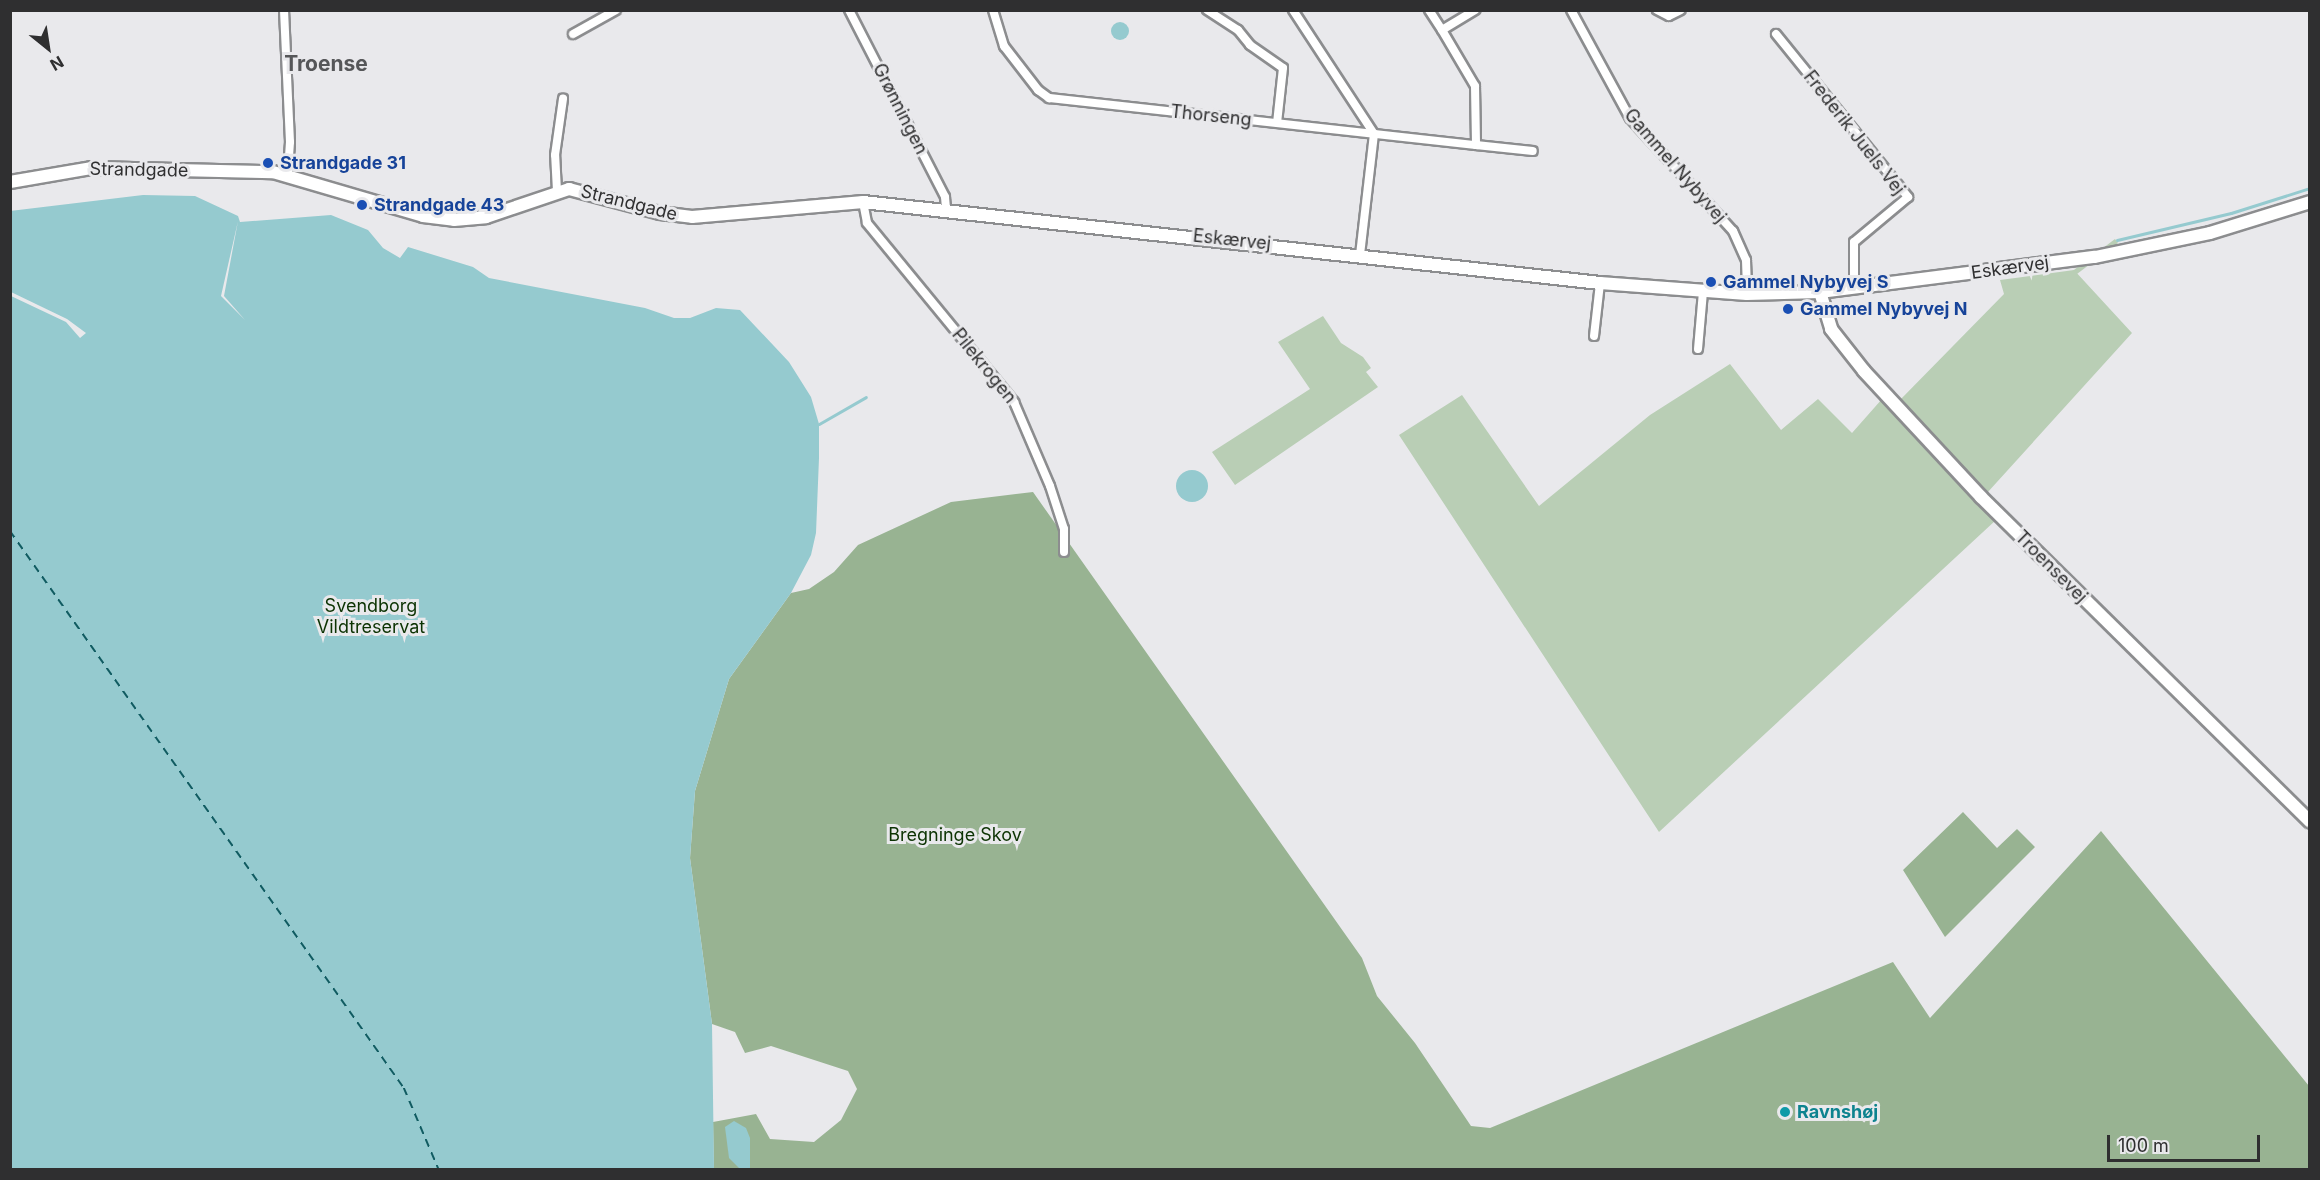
<!DOCTYPE html>
<meta charset="utf-8">
<style>
body{margin:0}
#map{position:relative;width:2320px;height:1180px;overflow:hidden;background:#e9e9ec;font-family:Inter,sans-serif}
div>[style]{position:absolute}
.green>*{inset:0;background:#b9ceb5;transform-origin:0 0}
.forest>*{inset:0;background:#98b392}
.water>*{inset:0;background:#95cacf}
.round{border-radius:50%}
.pier>*{inset:0;background:#e9e9ec}
.stream>*{height:3px;margin:-1.5px;padding:0 1.5px;transform-origin:1.5px;border-radius:1.5px;background:#95cacf}
.ferry>*{height:1.5px;margin-top:-0.75px;transform-origin:0;background:repeating-linear-gradient(90deg,#105b61 0 8px,transparent 0 14px)}
.roads{filter:drop-shadow(2px 0 #8c8d8f) drop-shadow(-2px 0 #8c8d8f) drop-shadow(0 2px #8c8d8f) drop-shadow(0 -2px #8c8d8f)}
.street>*{height:8px;margin:-4px;padding:0 4px;transform-origin:4px;border-radius:4px;background:#fff}
.secondary>*{height:12px;margin:-6px;padding:0 6px;transform-origin:6px;border-radius:6px;background:#fff}
.dots>*{width:16px;height:16px;translate:-50% -50%;box-sizing:border-box;border:3px solid #e9e9ec;border-radius:50%}
span{translate:-50% -50%;white-space:nowrap;text-align:center;line-height:1.15;-webkit-text-stroke:6px #e9e9ec;paint-order:stroke}
.street-label{font-size:18px;color:#2f2f30}
.transit-label{font-size:18px;color:#164399;font-weight:700}
.left{translate:0 -50%;text-align:left}
.park-label{font-size:18px;color:#0c3303}
.culture-label{font-size:18px;color:#0d838f;font-weight:700}
.quarter-label{font-size:21px;color:#565759;font-weight:700}
.frame{position:absolute;inset:0;border:12px solid #2f2f30;pointer-events:none}
.north{position:absolute;left:18px;top:18px;width:60px;height:60px;-webkit-text-stroke:4px #e9e9ec;paint-order:stroke;rotate:150deg;font-size:16px;font-weight:700;line-height:24px;text-align:center;color:#2f2f30}
.north::after{content:'';display:block;margin:auto;width:21px;height:27px;background:#2f2f30;clip-path:polygon(50% 0,100% 100%,50% 72%,0 100%)}
.scale{position:absolute;left:2107px;top:1135px;width:153px;height:27px;box-sizing:border-box;border:3px solid #2f2f30;border-top:0;padding-left:8px;font-size:18px;line-height:21px;white-space:nowrap;color:#2f2f30;-webkit-text-stroke:4px #e9e9ec;paint-order:stroke}
</style>
<div id="map">
<div class="green">
<div style="left:2115px;top:239px;width:5px;height:63px;rotate:53deg"></div>
<div style="clip-path:polygon(2074px 270px,2132px 333px,1987px 493px,1900px 400px,2004px 294px,2000px 280px)"></div>
<div style="clip-path:polygon(1323px 316px,1341px 343px,1363px 357px,1371px 368px,1366px 372px,1378px 387px,1235px 485px,1212px 452px,1310px 389px,1278px 342px)"></div>
<div style="clip-path:polygon(1730px 364px,1781px 430px,1818px 399px,1852px 433px,1882px 399px,1996px 520px,1659px 832px,1399px 435px,1462px 395px,1539px 506px,1650px 415px)"></div>
</div>
<div class="forest">
<div style="clip-path:polygon(1033px 492px,1362px 958px,1377px 996px,1415px 1043px,1471px 1126px,1490px 1128px,1893px 962px,1930px 1018px,2101px 831px,2309px 1086px,2309px 1169px,714px 1169px,713px 1122px,756px 1114px,770px 1139px,814px 1142px,841px 1120px,857px 1089px,848px 1071px,771px 1046px,745px 1053px,735px 1032px,712px 1024px,690px 858px,695px 791px,729px 679px,791px 593px,809px 589px,834px 572px,858px 545px,951px 502px)"></div>
<div style="clip-path:polygon(1963px 812px,1997px 848px,2017px 829px,2035px 847px,1945px 937px,1903px 870px)"></div>
</div>
<div class="water">
<div class="round" style="left:1111px;top:22px;width:18px;height:18px"></div>
<div style="clip-path:polygon(143px 195px,195px 196px,238px 216px,240px 222px,331px 215px,368px 230px,383px 248px,400px 258px,408px 247px,473px 267px,489px 278px,645px 308px,674px 318px,690px 318px,716px 308px,740px 310px,789px 362px,811px 397px,819px 424px,819px 458px,816px 533px,811px 555px,791px 593px,729px 679px,695px 791px,690px 858px,712px 1024px,714px 1169px,11px 1169px,10px 211px)"></div>
<div class="round" style="left:1176px;top:470px;width:32px;height:32px"></div>
<div style="clip-path:polygon(734px 1121px,746px 1128px,750px 1138px,750px 1169px,740px 1169px,729px 1158px,725px 1127px)"></div>
</div>
<div class="pier">
<div style="clip-path:polygon(238px 221px,224px 296px,245px 320px,221px 296px)"></div>
<div style="clip-path:polygon(11px 292px,67px 319px,86px 333px,80px 338px,66px 322px,11px 296px)"></div>
</div>
<div class="stream">
<div style="left:2117px;top:240px;width:117px;rotate:-13.3deg"></div>
<div style="left:2231px;top:213px;width:83px;rotate:-17.6deg"></div>
<div style="left:819px;top:424px;width:54px;rotate:-29.9deg"></div>
</div>
<div class="ferry">
<div style="left:10px;top:531px;width:682px;rotate:54.73deg"></div>
<div style="left:404px;top:1088px;width:89px;rotate:66.9deg"></div>
</div>
<div class="roads">
<div class="street">
<div style="left:284px;top:10px;width:132px;rotate:87.4deg"></div>
<div style="left:290px;top:142px;width:32px;rotate:94deg"></div>
<div style="left:849px;top:10px;width:210px;rotate:62.8deg"></div>
<div style="left:945px;top:197px;width:12px;rotate:85deg"></div>
<div style="left:993px;top:10px;width:38px;rotate:73deg"></div>
<div style="left:1004px;top:46px;width:56px;rotate:52.3deg"></div>
<div style="left:1038px;top:90px;width:14px;rotate:36deg"></div>
<div style="left:1049px;top:98px;width:430px;rotate:6.3deg"></div>
<div style="left:1207px;top:10px;width:37px;rotate:33deg"></div>
<div style="left:1238px;top:30px;width:19px;rotate:51deg"></div>
<div style="left:1250px;top:45px;width:40px;rotate:34.9deg"></div>
<div style="left:1283px;top:68px;width:55px;rotate:96.2deg"></div>
<div style="left:1293px;top:10px;width:148px;rotate:56.8deg"></div>
<div style="left:1374px;top:134px;width:122px;rotate:96.6deg"></div>
<div style="left:1429px;top:10px;width:24px;rotate:57deg"></div>
<div style="left:1442px;top:30px;width:39px;rotate:-31deg"></div>
<div style="left:1571px;top:10px;width:123px;rotate:61.4deg"></div>
<div style="left:1630px;top:118px;width:153px;rotate:47.7deg"></div>
<div style="left:1733px;top:231px;width:32px;rotate:66deg"></div>
<div style="left:1746px;top:260px;width:34px;rotate:88deg"></div>
<div style="left:1657px;top:10px;width:13px;rotate:27deg"></div>
<div style="left:1669px;top:16px;width:13px;rotate:-27deg"></div>
<div style="left:1442px;top:30px;width:65px;rotate:59.5deg"></div>
<div style="left:1475px;top:86px;width:59px;rotate:89deg"></div>
<div style="left:1476px;top:145px;width:57px;rotate:6deg"></div>
<div style="left:573px;top:34px;width:49px;rotate:-29.2deg"></div>
<div style="left:1776px;top:34px;width:210px;rotate:51deg"></div>
<div style="left:1908px;top:197px;width:70px;rotate:140.2deg"></div>
<div style="left:1854px;top:242px;width:46px;rotate:90deg"></div>
<div style="left:557px;top:191px;width:36px;rotate:-93deg"></div>
<div style="left:555px;top:155px;width:57px;rotate:-81.9deg"></div>
<div style="left:863px;top:202px;width:21px;rotate:79deg"></div>
<div style="left:867px;top:223px;width:232px;rotate:50.6deg"></div>
<div style="left:1014px;top:402px;width:91px;rotate:66.8deg"></div>
<div style="left:1050px;top:486px;width:45px;rotate:72deg"></div>
<div style="left:1064px;top:529px;width:23px;rotate:90deg"></div>
<div style="left:1594px;top:336px;width:53px;rotate:-83.5deg"></div>
<div style="left:1698px;top:349px;width:57px;rotate:-85deg"></div>
</div>
<div class="secondary">
<div style="left:10px;top:182px;width:82px;rotate:-9.8deg"></div>
<div style="left:91px;top:168px;width:182px;rotate:1.3deg"></div>
<div style="left:273px;top:172px;width:156px;rotate:16.3deg"></div>
<div style="left:423px;top:216px;width:31px;rotate:7deg"></div>
<div style="left:454px;top:220px;width:32px;rotate:-5deg"></div>
<div style="left:486px;top:217px;width:88px;rotate:-18.6deg"></div>
<div style="left:569px;top:189px;width:94px;rotate:14.8deg"></div>
<div style="left:660px;top:213px;width:32px;rotate:7deg"></div>
<div style="left:692px;top:217px;width:172px;rotate:-5deg"></div>
<div style="left:863px;top:202px;width:741px;rotate:6.27deg"></div>
<div style="left:1600px;top:283px;width:147px;rotate:4.3deg"></div>
<div style="left:1747px;top:294px;width:73px;rotate:-1.6deg"></div>
<div style="left:1820px;top:292px;width:277px;rotate:-7.3deg"></div>
<div style="left:2095px;top:257px;width:117px;rotate:-11.8deg"></div>
<div style="left:2210px;top:233px;width:105px;rotate:-17.2deg"></div>
<div style="left:1820px;top:292px;width:39px;rotate:73deg"></div>
<div style="left:1831px;top:329px;width:53px;rotate:51.8deg"></div>
<div style="left:1864px;top:371px;width:172px;rotate:47.1deg"></div>
<div style="left:1981px;top:497px;width:462px;rotate:44.6deg"></div>
</div>
</div>
<div class="dots">
<div style="left:268px;top:163px;background:#1a4fb4"></div>
<div style="left:362px;top:205px;background:#1a4fb4"></div>
<div style="left:1711px;top:282px;background:#1a4fb4"></div>
<div style="left:1788px;top:309px;background:#1a4fb4"></div>
<div style="left:1785px;top:1112px;background:#0f9aa8"></div>
</div>
<div class="street-label">
<span style="left:900px;top:109px;rotate:63deg">Grønningen</span>
<span style="left:1211px;top:116px;rotate:6deg">Thorseng</span>
<span style="left:1854px;top:133px;rotate:52deg">Frederik Juels Vej</span>
<span style="left:1675px;top:166px;rotate:49deg">Gammel Nybyvej</span>
<span style="left:139px;top:170px;rotate:1deg">Strandgade</span>
<span style="left:629px;top:203px;rotate:14deg">Strandgade</span>
<span style="left:1232px;top:240px;rotate:6deg">Eskærvej</span>
<span style="left:2010px;top:268px;rotate:-8deg">Eskærvej</span>
<span style="left:984px;top:366px;rotate:51deg">Pilekrogen</span>
<span style="left:2051px;top:567px;rotate:45deg">Troensevej</span>
</div>
<div class="transit-label">
<span class="left" style="left:280px;top:163px">Strandgade 31</span>
<span class="left" style="left:374px;top:205px">Strandgade 43</span>
<span class="left" style="left:1723px;top:282px">Gammel Nybyvej S</span>
<span class="left" style="left:1800px;top:309px">Gammel Nybyvej N</span>
</div>
<div class="park-label">
<span style="left:371px;top:617px">Svendborg<br>Vildtreservat</span>
<span style="left:955px;top:835px">Bregninge Skov</span>
</div>
<div class="culture-label">
<span class="left" style="left:1797px;top:1112px">Ravnshøj</span>
</div>
<div class="quarter-label">
<span style="left:326px;top:64px">Troense</span>
</div>
<div class="frame"></div>
<div class="north">N</div>
<div class="scale">100 m</div>
</div>
